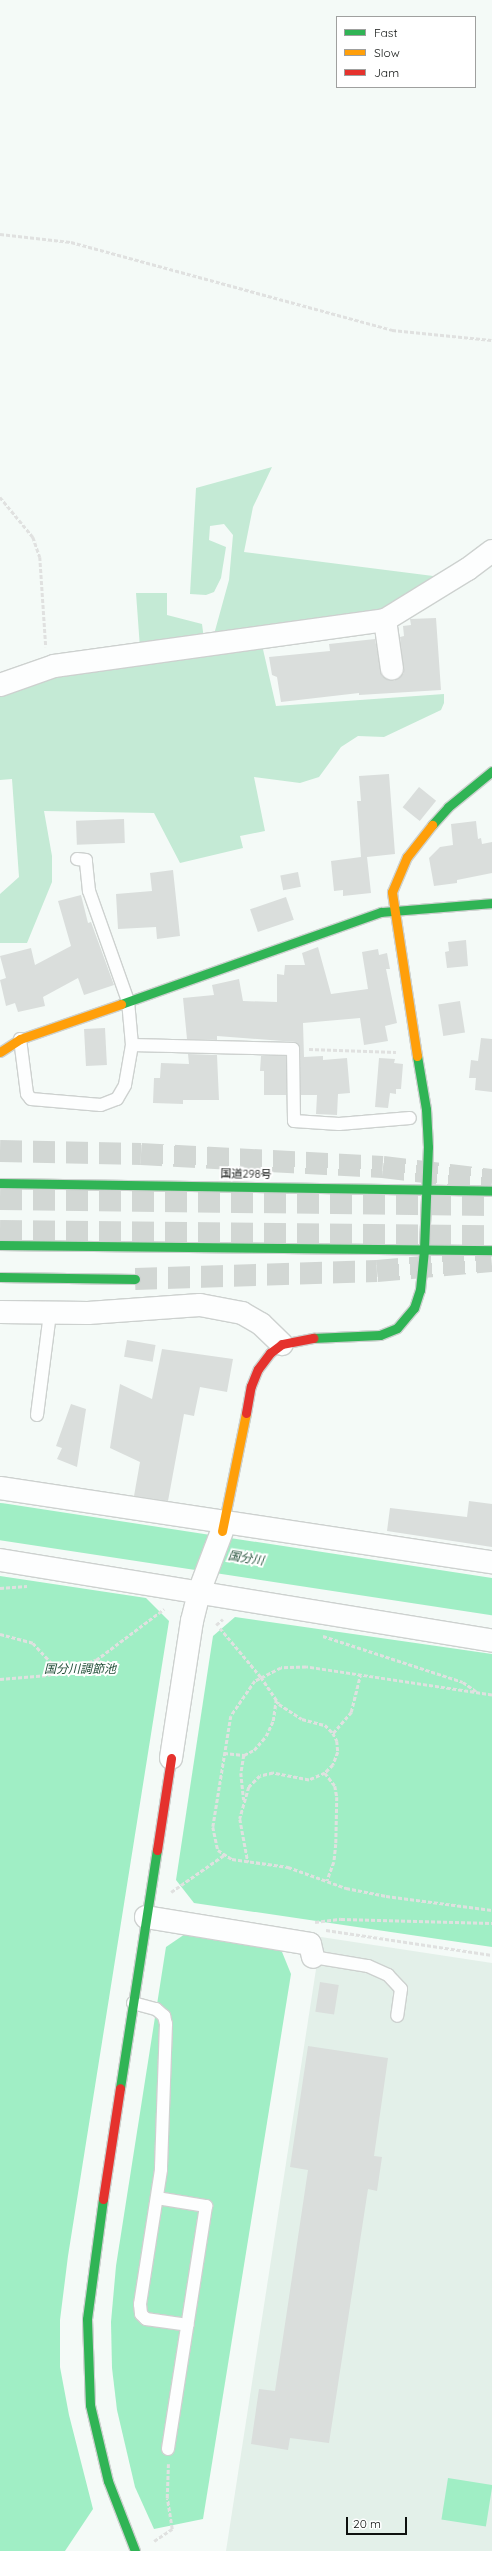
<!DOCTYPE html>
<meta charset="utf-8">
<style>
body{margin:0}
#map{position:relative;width:492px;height:2551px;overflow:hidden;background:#f4faf7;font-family:Quicksand,"Noto Sans JP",sans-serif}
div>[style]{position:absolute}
.built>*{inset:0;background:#e3f0e9}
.green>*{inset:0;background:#c4ead5}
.water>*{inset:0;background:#a0eec5;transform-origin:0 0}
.river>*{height:37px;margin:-18.5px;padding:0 18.5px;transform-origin:18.5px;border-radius:18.5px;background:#a0eec5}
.building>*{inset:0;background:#dadedc;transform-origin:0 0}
.highway-tunnel>*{height:22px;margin-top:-11px;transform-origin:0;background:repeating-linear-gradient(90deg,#d2d7d4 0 22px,transparent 0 33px)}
.path>*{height:2.5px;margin-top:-1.25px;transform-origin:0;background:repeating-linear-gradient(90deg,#e0e1e0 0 4px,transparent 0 6px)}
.roads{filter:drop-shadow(1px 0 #cdd1cf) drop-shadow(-1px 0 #cdd1cf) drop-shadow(0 1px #cdd1cf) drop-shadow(0 -1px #cdd1cf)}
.lane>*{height:12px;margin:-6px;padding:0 6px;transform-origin:6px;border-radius:6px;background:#fdfefe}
.street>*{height:22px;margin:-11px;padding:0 11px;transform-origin:11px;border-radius:11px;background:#fdfefe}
.fast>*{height:9px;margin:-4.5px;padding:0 4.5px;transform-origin:4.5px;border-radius:4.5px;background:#30b455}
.slow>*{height:9px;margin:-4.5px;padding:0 4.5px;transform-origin:4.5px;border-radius:4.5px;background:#ff9f0a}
.jam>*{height:9px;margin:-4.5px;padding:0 4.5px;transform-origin:4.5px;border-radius:4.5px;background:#e5322d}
span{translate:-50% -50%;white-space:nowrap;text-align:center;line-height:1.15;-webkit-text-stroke:4px #fff;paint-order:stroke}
.street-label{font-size:11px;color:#0e110f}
.water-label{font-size:12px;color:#224f38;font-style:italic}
.legend{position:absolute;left:336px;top:16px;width:140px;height:72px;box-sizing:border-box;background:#fff;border:1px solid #9fa09f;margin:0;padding:5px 7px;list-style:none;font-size:12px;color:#0e110f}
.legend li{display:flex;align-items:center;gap:8px;height:20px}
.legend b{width:20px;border:1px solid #9fa09f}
.scale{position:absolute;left:346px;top:2517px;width:61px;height:18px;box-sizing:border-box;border:2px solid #0e110f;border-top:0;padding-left:5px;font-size:12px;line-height:14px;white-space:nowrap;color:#0e110f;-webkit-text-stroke:3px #fff;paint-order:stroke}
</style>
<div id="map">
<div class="built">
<div style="clip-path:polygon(321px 1937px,492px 1963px,492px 2551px,226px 2551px)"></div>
</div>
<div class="green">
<div style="clip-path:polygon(272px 467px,253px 507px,244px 552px,441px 577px,378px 612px,213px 638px,229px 580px,233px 535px,224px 524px,210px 526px,209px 540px,226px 547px,221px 578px,214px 592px,206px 595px,190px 594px,196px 488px)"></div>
<div style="clip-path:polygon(136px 593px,167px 593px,167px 615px,202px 624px,204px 639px,140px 648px)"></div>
<div style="clip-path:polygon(262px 645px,276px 706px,444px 694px,444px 703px,441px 710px,384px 737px,358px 736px,341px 747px,319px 777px,300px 783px,254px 777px,265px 831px,240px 836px,243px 848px,180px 863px,154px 813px,44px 811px,52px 856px,52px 882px,27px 943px,0 943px,0 894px,19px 877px,12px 779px,0 780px,0 691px,40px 676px)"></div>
</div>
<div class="water">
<div style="clip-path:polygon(0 1576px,146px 1598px,169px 1621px,68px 2256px,60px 2320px,60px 2367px,69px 2415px,93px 2509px,65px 2551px,0 2551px)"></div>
<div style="clip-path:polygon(235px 1617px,492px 1654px,492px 1947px,194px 1903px,176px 1880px,213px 1636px)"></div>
<div style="clip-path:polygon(188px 1932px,280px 1947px,291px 1974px,203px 2519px,154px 2529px,135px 2487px,117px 2410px,112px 2368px,111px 2322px,116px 2266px,166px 1947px)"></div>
<div style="left:448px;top:2478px;width:45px;height:42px;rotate:9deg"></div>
</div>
<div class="river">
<div style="left:0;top:1521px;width:498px;rotate:8.7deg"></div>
</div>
<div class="building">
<div style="clip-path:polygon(436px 618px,441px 690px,359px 695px,359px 693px,281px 702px,277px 677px,272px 675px,269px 657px,330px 651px,329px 644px,375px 639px,382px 676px,394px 681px,404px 673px,400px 637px,404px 636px,403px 626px,411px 625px,410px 619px)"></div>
<div style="clip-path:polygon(389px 774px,395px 854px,367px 857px,371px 893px,343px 896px,343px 890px,334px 891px,331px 861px,361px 857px,357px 801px,361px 801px,359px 776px)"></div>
<div style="left:419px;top:787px;width:22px;height:26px;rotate:39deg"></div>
<div style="left:124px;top:819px;width:24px;height:48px;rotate:88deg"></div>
<div style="clip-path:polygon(476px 821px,478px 839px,481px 838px,482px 844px,492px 842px,492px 873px,457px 880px,457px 883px,434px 886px,429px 858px,440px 847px,453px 845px,451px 824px)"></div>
<div style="clip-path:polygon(173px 870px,180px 936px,157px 939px,156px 927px,118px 929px,116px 894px,152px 891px,150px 873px)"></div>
<div style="left:298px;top:872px;width:15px;height:18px;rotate:79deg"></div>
<div style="clip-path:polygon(81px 895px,88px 923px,91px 922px,114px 985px,84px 995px,78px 978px,43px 997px,45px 1006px,18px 1012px,15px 1003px,6px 1006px,0 980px,6px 978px,0 956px,31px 948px,35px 965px,71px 946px,58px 901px)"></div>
<div style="left:286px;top:897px;width:24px;height:38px;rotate:71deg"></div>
<div style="clip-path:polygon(466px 940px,468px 966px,447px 968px,445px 952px,449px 951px,448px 942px)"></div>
<div style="clip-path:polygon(318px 947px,331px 994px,368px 989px,362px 952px,378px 949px,379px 955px,387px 953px,390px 969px,386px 969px,397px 1023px,385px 1026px,388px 1041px,364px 1045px,360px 1018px,303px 1023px,304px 1057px,323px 1056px,323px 1060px,347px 1058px,350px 1093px,338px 1094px,337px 1115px,316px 1114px,317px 1095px,301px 1095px,300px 1049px,296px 1042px,217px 1036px,217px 1040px,187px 1039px,183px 998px,214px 995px,212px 985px,239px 979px,243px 1001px,277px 1002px,277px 974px,284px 975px,285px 965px,305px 965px,302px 953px)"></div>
<div style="left:460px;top:1001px;width:32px;height:22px;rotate:81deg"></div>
<div style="left:105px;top:1028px;width:37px;height:21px;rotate:87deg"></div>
<div style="clip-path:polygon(481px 1038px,492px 1039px,492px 1092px,475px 1090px,476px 1078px,469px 1078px,471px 1060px,478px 1061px)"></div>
<div style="clip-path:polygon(188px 1054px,217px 1055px,219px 1100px,183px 1100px,183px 1104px,153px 1103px,154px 1078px,160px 1078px,161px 1063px,189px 1064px)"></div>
<div style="clip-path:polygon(261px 1056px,286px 1056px,286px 1095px,264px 1095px,264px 1071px,260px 1071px)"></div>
<div style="clip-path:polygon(379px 1058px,395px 1059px,394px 1063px,403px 1064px,401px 1089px,396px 1089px,396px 1094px,390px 1093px,388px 1108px,375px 1107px)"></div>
<div style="left:127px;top:1340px;width:29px;height:17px;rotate:10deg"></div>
<div style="clip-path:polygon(162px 1349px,233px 1359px,227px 1392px,200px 1387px,194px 1416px,184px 1414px,168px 1501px,134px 1496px,140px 1462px,110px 1448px,120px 1384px,152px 1399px)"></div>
<div style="clip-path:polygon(71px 1404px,86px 1409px,77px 1467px,57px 1459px,62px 1448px,56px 1446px)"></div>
<div style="clip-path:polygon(469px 1501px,492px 1504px,492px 1547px,387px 1531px,390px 1508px,467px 1517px)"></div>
<div style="left:320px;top:1982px;width:19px;height:30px;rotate:9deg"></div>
<div style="clip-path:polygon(308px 2046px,388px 2058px,374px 2156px,382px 2157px,377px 2191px,368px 2189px,329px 2443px,290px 2438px,288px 2450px,251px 2444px,259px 2389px,275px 2391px,308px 2170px,290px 2167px)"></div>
</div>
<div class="highway-tunnel">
<div style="left:0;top:1151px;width:141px;rotate:1.2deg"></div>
<div style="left:141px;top:1154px;width:242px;rotate:3.1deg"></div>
<div style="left:383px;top:1167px;width:110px;rotate:6.8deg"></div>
<div style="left:0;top:1199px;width:492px;rotate:0.7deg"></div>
<div style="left:0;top:1231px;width:492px;rotate:0.6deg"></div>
<div style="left:135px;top:1279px;width:242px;rotate:-1.9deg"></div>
<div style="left:377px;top:1271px;width:115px;rotate:-5deg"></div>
</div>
<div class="path">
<div style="left:0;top:234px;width:71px;rotate:6.4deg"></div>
<div style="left:71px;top:242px;width:333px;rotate:15.3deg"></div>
<div style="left:392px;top:330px;width:100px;rotate:5.7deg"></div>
<div style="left:0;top:497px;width:52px;rotate:50.5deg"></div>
<div style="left:33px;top:537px;width:21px;rotate:71deg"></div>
<div style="left:40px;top:557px;width:90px;rotate:86.2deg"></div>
<div style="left:309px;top:1049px;width:87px;rotate:2deg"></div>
<div style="left:0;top:1588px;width:27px;rotate:-4deg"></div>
<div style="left:216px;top:1625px;width:9px;rotate:-41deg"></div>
<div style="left:220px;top:1628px;width:64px;rotate:50.1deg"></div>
<div style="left:261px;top:1677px;width:32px;rotate:56deg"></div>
<div style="left:279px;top:1704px;width:27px;rotate:33deg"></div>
<div style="left:302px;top:1719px;width:24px;rotate:15deg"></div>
<div style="left:325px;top:1725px;width:11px;rotate:45deg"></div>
<div style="left:333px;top:1733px;width:9px;rotate:63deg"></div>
<div style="left:337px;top:1741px;width:11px;rotate:85deg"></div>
<div style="left:338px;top:1752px;width:14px;rotate:111deg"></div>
<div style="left:333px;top:1765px;width:11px;rotate:135deg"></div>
<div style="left:325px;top:1773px;width:17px;rotate:156deg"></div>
<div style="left:309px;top:1780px;width:37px;rotate:-169deg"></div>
<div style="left:273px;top:1773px;width:13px;rotate:167deg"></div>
<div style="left:260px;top:1776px;width:16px;rotate:135deg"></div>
<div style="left:249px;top:1787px;width:33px;rotate:106deg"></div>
<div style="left:240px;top:1819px;width:44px;rotate:79.5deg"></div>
<div style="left:0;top:1634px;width:34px;rotate:15deg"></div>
<div style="left:33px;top:1643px;width:40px;rotate:47deg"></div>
<div style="left:323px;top:1636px;width:147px;rotate:18.2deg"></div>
<div style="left:463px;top:1682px;width:16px;rotate:35deg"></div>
<div style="left:0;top:1679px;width:48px;rotate:-4.8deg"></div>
<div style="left:48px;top:1675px;width:50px;rotate:-17.4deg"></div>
<div style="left:96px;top:1660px;width:85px;rotate:-36.9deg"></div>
<div style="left:492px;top:1695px;width:188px;rotate:-171.4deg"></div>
<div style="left:306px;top:1667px;width:25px;rotate:178deg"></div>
<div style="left:281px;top:1668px;width:29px;rotate:153deg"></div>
<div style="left:255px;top:1681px;width:42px;rotate:124.4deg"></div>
<div style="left:231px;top:1716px;width:112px;rotate:99.2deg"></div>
<div style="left:213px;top:1827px;width:24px;rotate:78deg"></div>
<div style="left:218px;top:1850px;width:17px;rotate:33deg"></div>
<div style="left:232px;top:1859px;width:57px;rotate:8.1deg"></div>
<div style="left:288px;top:1867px;width:62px;rotate:19.9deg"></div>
<div style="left:346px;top:1888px;width:41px;rotate:11.3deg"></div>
<div style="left:386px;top:1896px;width:107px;rotate:7.5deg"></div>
<div style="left:333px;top:1733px;width:28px;rotate:-49deg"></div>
<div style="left:351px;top:1712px;width:38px;rotate:-76deg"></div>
<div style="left:224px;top:1753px;width:20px;rotate:6deg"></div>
<div style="left:244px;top:1755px;width:11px;rotate:-27deg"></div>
<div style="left:254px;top:1750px;width:18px;rotate:-49deg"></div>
<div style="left:266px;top:1736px;width:17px;rotate:-65deg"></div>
<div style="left:273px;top:1721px;width:21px;rotate:-82deg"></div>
<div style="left:244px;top:1755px;width:18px;rotate:99deg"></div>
<div style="left:241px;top:1773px;width:27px;rotate:84deg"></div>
<div style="left:325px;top:1773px;width:16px;rotate:52deg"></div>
<div style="left:335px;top:1786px;width:11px;rotate:80deg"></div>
<div style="left:337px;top:1797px;width:47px;rotate:91.2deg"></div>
<div style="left:336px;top:1844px;width:18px;rotate:96deg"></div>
<div style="left:334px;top:1862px;width:20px;rotate:110deg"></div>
<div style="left:171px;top:1892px;width:65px;rotate:-34.9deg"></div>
<div style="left:315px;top:1922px;width:26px;rotate:-7deg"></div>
<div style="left:341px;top:1919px;width:151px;rotate:1.5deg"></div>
<div style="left:326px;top:1930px;width:168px;rotate:8.6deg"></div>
<div style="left:154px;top:2541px;width:22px;rotate:-34deg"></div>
<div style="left:172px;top:2529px;width:31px;rotate:-99deg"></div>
<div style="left:167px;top:2498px;width:34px;rotate:-88deg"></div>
</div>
<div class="roads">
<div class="lane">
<div style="left:20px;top:1039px;width:55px;rotate:82.7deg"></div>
<div style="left:27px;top:1094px;width:6px;rotate:51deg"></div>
<div style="left:31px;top:1099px;width:70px;rotate:4.9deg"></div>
<div style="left:101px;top:1105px;width:17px;rotate:-21deg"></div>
<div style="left:117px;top:1099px;width:16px;rotate:-60deg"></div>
<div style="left:125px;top:1085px;width:41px;rotate:-80.1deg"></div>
<div style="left:132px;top:1045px;width:44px;rotate:-95.2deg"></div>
<div style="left:128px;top:1001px;width:117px;rotate:-109.5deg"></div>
<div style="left:89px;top:891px;width:31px;rotate:-96deg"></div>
<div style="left:86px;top:860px;width:9px;rotate:-174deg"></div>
<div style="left:132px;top:1045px;width:161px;rotate:1.4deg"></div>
<div style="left:293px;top:1049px;width:72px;rotate:89.2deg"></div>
<div style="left:294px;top:1121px;width:45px;rotate:3.8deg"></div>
<div style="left:339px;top:1124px;width:71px;rotate:-4.8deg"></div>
<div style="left:37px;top:1415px;width:103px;rotate:-82.7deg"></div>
<div style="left:313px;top:1957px;width:56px;rotate:9.3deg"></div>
<div style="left:368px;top:1966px;width:22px;rotate:24deg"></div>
<div style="left:388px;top:1975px;width:19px;rotate:47deg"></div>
<div style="left:401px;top:1989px;width:27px;rotate:98deg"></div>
<div style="left:133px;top:2003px;width:24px;rotate:15deg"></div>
<div style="left:156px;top:2009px;width:11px;rotate:41deg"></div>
<div style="left:164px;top:2016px;width:8px;rotate:76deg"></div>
<div style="left:166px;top:2024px;width:146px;rotate:92deg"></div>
<div style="left:161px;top:2170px;width:136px;rotate:98.9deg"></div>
<div style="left:140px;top:2304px;width:10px;rotate:84deg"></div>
<div style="left:141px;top:2314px;width:7px;rotate:45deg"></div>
<div style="left:146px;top:2319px;width:42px;rotate:8.1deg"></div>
<div style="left:157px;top:2198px;width:50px;rotate:9.3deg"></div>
<div style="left:206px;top:2206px;width:246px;rotate:98.9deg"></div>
</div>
<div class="street">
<div style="left:385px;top:620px;width:49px;rotate:81.9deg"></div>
<div style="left:0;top:685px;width:57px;rotate:-19.4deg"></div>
<div style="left:54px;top:666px;width:334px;rotate:-7.9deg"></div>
<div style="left:385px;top:620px;width:97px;rotate:-31.6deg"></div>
<div style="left:468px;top:569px;width:30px;rotate:-37deg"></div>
<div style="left:0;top:1312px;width:88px;rotate:0.7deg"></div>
<div style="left:88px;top:1313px;width:112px;rotate:-4.1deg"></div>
<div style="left:200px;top:1305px;width:43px;rotate:10.8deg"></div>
<div style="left:242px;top:1313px;width:22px;rotate:30deg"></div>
<div style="left:261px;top:1324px;width:29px;rotate:44deg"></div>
<div style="left:0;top:1488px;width:498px;rotate:8.6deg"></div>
<div style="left:0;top:1560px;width:499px;rotate:9.3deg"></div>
<div style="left:171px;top:1758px;width:139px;rotate:-81.3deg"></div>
<div style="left:192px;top:1621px;width:30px;rotate:-76deg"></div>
<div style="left:199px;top:1592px;width:65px;rotate:-69.3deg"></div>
<div style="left:146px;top:1917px;width:166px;rotate:9.3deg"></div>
<div style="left:310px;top:1944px;width:13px;rotate:77deg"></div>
</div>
<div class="fast">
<div style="left:432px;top:825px;width:24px;rotate:-48deg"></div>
<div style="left:448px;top:807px;width:57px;rotate:-39.3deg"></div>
<div style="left:121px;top:1004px;width:276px;rotate:-19.5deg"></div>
<div style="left:381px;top:912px;width:111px;rotate:-4.6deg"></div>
<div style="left:0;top:1183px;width:492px;rotate:0.9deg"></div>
<div style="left:0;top:1245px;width:492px;rotate:0.6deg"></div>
<div style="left:0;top:1277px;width:135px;rotate:0.8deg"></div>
<div style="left:313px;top:1338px;width:67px;rotate:-2.6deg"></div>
<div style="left:380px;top:1335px;width:18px;rotate:-22deg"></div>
<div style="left:397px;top:1328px;width:26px;rotate:-50deg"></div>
<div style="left:414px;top:1308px;width:19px;rotate:-72deg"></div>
<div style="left:420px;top:1290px;width:40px;rotate:-84.3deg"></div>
<div style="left:424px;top:1250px;width:103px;rotate:-87.8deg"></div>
<div style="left:428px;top:1147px;width:38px;rotate:-93deg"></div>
<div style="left:426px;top:1109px;width:54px;rotate:-99.6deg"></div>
<div style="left:120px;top:2088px;width:241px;rotate:-81.2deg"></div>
<div style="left:103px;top:2199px;width:121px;rotate:97.6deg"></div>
<div style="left:87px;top:2319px;width:86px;rotate:88deg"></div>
<div style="left:90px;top:2405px;width:78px;rotate:76.7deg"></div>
<div style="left:108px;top:2481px;width:75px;rotate:68.9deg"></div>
</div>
<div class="slow">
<div style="left:0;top:1052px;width:24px;rotate:-33deg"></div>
<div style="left:20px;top:1039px;width:107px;rotate:-19.1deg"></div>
<div style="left:417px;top:1056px;width:166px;rotate:-98.7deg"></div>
<div style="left:392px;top:892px;width:38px;rotate:-67deg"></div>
<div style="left:407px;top:857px;width:41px;rotate:-52deg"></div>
<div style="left:222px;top:1531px;width:120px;rotate:-78.5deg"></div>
</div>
<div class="jam">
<div style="left:246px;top:1413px;width:27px;rotate:-80deg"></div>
<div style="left:251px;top:1386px;width:18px;rotate:-68deg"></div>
<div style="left:258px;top:1369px;width:20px;rotate:-53deg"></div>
<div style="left:270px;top:1353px;width:15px;rotate:-37deg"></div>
<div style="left:282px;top:1344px;width:32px;rotate:-11deg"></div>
<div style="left:157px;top:1850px;width:93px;rotate:-81.3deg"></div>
<div style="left:103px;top:2199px;width:112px;rotate:-81.3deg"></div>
</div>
</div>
<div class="street-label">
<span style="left:246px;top:1174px;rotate:1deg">国道298号</span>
</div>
<div class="water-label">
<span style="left:246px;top:1558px;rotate:9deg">国分川</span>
<span style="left:80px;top:1669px">国分川調節池</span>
</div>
<ul class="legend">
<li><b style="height:5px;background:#30b455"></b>Fast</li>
<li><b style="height:5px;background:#ff9f0a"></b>Slow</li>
<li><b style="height:5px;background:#e5322d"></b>Jam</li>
</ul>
<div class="scale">20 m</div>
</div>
